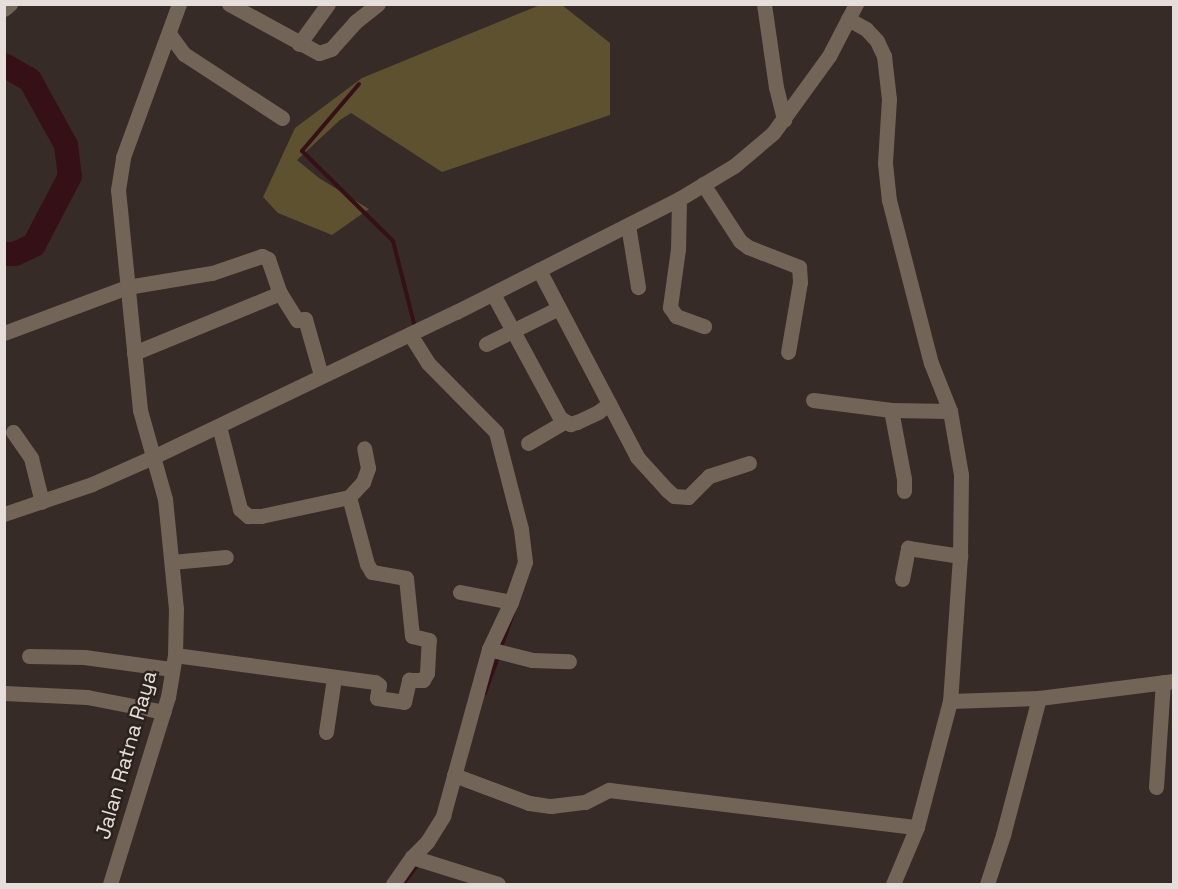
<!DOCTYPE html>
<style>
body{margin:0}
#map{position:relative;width:1178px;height:889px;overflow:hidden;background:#362b26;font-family:"Space Grotesk",sans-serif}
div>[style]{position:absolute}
.green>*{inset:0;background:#5e512f}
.stream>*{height:4px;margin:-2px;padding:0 2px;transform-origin:2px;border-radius:2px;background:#351017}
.river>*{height:24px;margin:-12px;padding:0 12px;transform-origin:12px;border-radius:12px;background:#351017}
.minor>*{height:15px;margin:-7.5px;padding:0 7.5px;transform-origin:7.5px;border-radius:7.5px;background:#726557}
span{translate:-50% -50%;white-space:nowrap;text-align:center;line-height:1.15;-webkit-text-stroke:5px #2b221c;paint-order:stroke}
.street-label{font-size:21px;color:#e5deda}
.frame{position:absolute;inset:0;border:6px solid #e5deda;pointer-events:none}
</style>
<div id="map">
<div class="green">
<div style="clip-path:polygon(540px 5px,562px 5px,610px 43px,610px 115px,442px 172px,351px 113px,340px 120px,297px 160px,319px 178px,369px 209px,332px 235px,278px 213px,263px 197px,295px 128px,362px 78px)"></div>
</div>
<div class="stream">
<div style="left:359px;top:84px;width:88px;rotate:130.4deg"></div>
<div style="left:302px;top:151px;width:128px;rotate:44.7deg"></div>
<div style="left:393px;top:241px;width:89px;rotate:75.7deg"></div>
<div style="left:501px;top:647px;width:35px;rotate:-70deg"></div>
<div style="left:485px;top:693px;width:38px;rotate:-70deg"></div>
<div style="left:403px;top:884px;width:26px;rotate:-53deg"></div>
</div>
<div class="river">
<div style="left:4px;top:65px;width:30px;rotate:30deg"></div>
<div style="left:30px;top:80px;width:74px;rotate:61deg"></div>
<div style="left:66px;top:145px;width:31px;rotate:83deg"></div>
<div style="left:70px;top:176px;width:78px;rotate:117.6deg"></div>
<div style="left:34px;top:245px;width:21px;rotate:155deg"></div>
<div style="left:15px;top:254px;width:11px;rotate:180deg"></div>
</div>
<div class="minor">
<div style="left:229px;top:4px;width:102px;rotate:28.6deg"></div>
<div style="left:319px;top:53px;width:13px;rotate:-18deg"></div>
<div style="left:331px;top:49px;width:36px;rotate:-48deg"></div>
<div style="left:355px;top:22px;width:29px;rotate:-38deg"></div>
<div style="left:764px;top:4px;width:84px;rotate:81.8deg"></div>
<div style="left:776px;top:87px;width:34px;rotate:76deg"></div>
<div style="left:4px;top:9px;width:8px;rotate:-40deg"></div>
<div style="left:848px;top:19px;width:21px;rotate:29deg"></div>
<div style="left:866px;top:29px;width:16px;rotate:47deg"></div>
<div style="left:877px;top:41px;width:17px;rotate:65deg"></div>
<div style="left:884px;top:56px;width:43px;rotate:83.4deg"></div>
<div style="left:889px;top:99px;width:64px;rotate:93.6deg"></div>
<div style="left:885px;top:163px;width:37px;rotate:84deg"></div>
<div style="left:889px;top:200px;width:168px;rotate:75.6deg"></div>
<div style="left:931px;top:363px;width:52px;rotate:68.4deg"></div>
<div style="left:950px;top:411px;width:65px;rotate:80.2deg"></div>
<div style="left:961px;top:475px;width:81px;rotate:90.7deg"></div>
<div style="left:960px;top:556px;width:145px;rotate:93.9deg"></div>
<div style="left:950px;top:701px;width:130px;rotate:104.7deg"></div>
<div style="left:917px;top:827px;width:62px;rotate:112.8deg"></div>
<div style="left:170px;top:35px;width:24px;rotate:54deg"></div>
<div style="left:184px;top:54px;width:117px;rotate:33.1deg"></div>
<div style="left:299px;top:44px;width:49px;rotate:-54.1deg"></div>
<div style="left:703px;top:184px;width:68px;rotate:57deg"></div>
<div style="left:740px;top:241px;width:10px;rotate:37deg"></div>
<div style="left:748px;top:247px;width:55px;rotate:21.4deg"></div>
<div style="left:799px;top:267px;width:15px;rotate:86deg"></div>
<div style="left:800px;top:282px;width:71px;rotate:99.7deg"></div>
<div style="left:679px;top:199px;width:50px;rotate:91.1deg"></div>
<div style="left:678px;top:249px;width:59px;rotate:97.9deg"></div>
<div style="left:670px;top:307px;width:11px;rotate:56deg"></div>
<div style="left:676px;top:316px;width:30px;rotate:20deg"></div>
<div style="left:628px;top:225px;width:63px;rotate:80.8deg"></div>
<div style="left:539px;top:270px;width:211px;rotate:62.3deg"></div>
<div style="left:637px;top:457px;width:45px;rotate:47.7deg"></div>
<div style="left:667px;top:490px;width:9px;rotate:41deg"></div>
<div style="left:674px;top:496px;width:14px;rotate:4deg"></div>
<div style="left:688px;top:497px;width:30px;rotate:-45deg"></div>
<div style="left:709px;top:476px;width:42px;rotate:-18deg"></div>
<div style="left:493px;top:294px;width:141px;rotate:61.6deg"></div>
<div style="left:560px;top:418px;width:12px;rotate:31deg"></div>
<div style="left:570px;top:424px;width:7px;rotate:-16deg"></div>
<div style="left:577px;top:422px;width:23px;rotate:-25deg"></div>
<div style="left:598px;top:412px;width:14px;rotate:-36deg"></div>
<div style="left:4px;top:333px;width:131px;rotate:-20.5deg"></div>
<div style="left:127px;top:287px;width:86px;rotate:-9.4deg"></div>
<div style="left:212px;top:273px;width:53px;rotate:-18.8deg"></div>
<div style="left:262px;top:256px;width:7px;rotate:27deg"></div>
<div style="left:268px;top:259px;width:36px;rotate:71deg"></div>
<div style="left:280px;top:293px;width:32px;rotate:58deg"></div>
<div style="left:297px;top:320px;width:8px;rotate:-7deg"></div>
<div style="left:305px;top:319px;width:58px;rotate:74.1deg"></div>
<div style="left:486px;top:344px;width:81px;rotate:-26.3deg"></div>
<div style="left:134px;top:353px;width:158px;rotate:-22.3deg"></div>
<div style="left:813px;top:400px;width:79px;rotate:7.3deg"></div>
<div style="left:891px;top:410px;width:59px;rotate:1deg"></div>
<div style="left:891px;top:410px;width:70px;rotate:79.3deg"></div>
<div style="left:904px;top:479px;width:12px;rotate:90deg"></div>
<div style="left:219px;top:426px;width:86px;rotate:75.8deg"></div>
<div style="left:240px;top:509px;width:11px;rotate:41deg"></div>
<div style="left:248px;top:516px;width:13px"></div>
<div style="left:261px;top:516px;width:90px;rotate:-12.2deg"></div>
<div style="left:349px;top:497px;width:21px;rotate:-47deg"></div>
<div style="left:363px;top:482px;width:15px;rotate:-70deg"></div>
<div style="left:368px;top:468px;width:20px;rotate:-101deg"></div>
<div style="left:13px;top:432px;width:32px;rotate:55deg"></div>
<div style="left:31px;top:458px;width:45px;rotate:76deg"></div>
<div style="left:528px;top:443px;width:42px;rotate:-30.3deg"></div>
<div style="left:4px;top:514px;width:93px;rotate:-18.8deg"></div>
<div style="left:92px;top:484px;width:67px;rotate:-23.9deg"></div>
<div style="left:153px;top:457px;width:336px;rotate:-25.6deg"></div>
<div style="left:456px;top:312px;width:250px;rotate:-26.9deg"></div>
<div style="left:679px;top:199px;width:64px;rotate:-31deg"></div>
<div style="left:734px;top:166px;width:51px;rotate:-40.2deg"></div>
<div style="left:773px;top:133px;width:95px;rotate:-54deg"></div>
<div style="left:829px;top:56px;width:59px;rotate:-62.6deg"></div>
<div style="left:172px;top:562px;width:54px;rotate:-5.3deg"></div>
<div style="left:902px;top:579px;width:32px;rotate:-79deg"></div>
<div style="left:908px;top:548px;width:53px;rotate:8.7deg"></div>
<div style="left:460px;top:592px;width:52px;rotate:11.1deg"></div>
<div style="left:489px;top:649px;width:44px;rotate:14.3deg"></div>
<div style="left:532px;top:660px;width:37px;rotate:2deg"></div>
<div style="left:175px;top:655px;width:202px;rotate:7.7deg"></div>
<div style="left:375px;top:682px;width:5px;rotate:37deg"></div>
<div style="left:379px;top:685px;width:13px;rotate:99deg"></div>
<div style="left:377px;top:698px;width:27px;rotate:8deg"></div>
<div style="left:404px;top:702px;width:23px;rotate:-77deg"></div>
<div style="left:409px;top:680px;width:14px"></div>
<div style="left:423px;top:680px;width:8px;rotate:-60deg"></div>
<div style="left:427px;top:673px;width:33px;rotate:-87deg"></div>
<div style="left:429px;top:640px;width:17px;rotate:-167deg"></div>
<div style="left:412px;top:636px;width:58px;rotate:-95.9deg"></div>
<div style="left:406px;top:578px;width:35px;rotate:-170deg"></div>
<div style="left:372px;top:572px;width:9px;rotate:-122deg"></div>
<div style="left:367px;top:564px;width:69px;rotate:-105deg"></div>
<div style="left:29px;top:656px;width:55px;rotate:1deg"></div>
<div style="left:84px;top:657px;width:89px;rotate:7.8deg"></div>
<div style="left:4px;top:693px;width:83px;rotate:2.8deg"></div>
<div style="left:87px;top:697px;width:78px;rotate:11deg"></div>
<div style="left:950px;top:701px;width:89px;rotate:-1.9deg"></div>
<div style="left:1039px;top:698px;width:136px;rotate:-7.2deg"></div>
<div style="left:326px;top:732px;width:55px;rotate:-81.6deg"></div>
<div style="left:454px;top:775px;width:80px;rotate:20.5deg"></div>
<div style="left:529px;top:803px;width:22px;rotate:8deg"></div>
<div style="left:551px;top:806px;width:34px;rotate:-7deg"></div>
<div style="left:585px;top:802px;width:27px;rotate:-27deg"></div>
<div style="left:609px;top:790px;width:310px;rotate:6.9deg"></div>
<div style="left:1156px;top:787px;width:105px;rotate:-86.2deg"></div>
<div style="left:412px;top:857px;width:90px;rotate:17.4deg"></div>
<div style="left:110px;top:884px;width:196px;rotate:-72.8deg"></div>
<div style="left:168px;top:697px;width:43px;rotate:-80.5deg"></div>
<div style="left:175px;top:655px;width:46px;rotate:-88.8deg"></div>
<div style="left:176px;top:609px;width:111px;rotate:-95.7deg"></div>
<div style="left:165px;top:499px;width:92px;rotate:-105.7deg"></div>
<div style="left:140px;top:410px;width:221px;rotate:-95.7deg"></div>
<div style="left:118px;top:190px;width:33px;rotate:-81deg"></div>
<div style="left:123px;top:157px;width:163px;rotate:-69.9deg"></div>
<div style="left:393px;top:884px;width:33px;rotate:-55deg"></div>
<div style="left:412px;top:857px;width:21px;rotate:-45deg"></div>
<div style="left:427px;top:842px;width:31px;rotate:-58deg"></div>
<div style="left:443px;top:816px;width:173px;rotate:-74.6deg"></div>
<div style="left:489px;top:649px;width:52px;rotate:-64.9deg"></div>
<div style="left:511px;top:602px;width:42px;rotate:-70.7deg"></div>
<div style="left:525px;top:562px;width:33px;rotate:-97deg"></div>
<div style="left:521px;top:529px;width:100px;rotate:-104.5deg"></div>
<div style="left:496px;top:432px;width:97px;rotate:-134.6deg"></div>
<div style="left:428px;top:363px;width:34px;rotate:-122deg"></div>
<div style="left:987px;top:884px;width:52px;rotate:-71.9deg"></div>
<div style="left:1003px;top:835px;width:142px;rotate:-75.3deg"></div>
</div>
<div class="street-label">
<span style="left:126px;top:755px;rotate:-74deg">Jalan Ratna Raya</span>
</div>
<div class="frame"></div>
</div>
